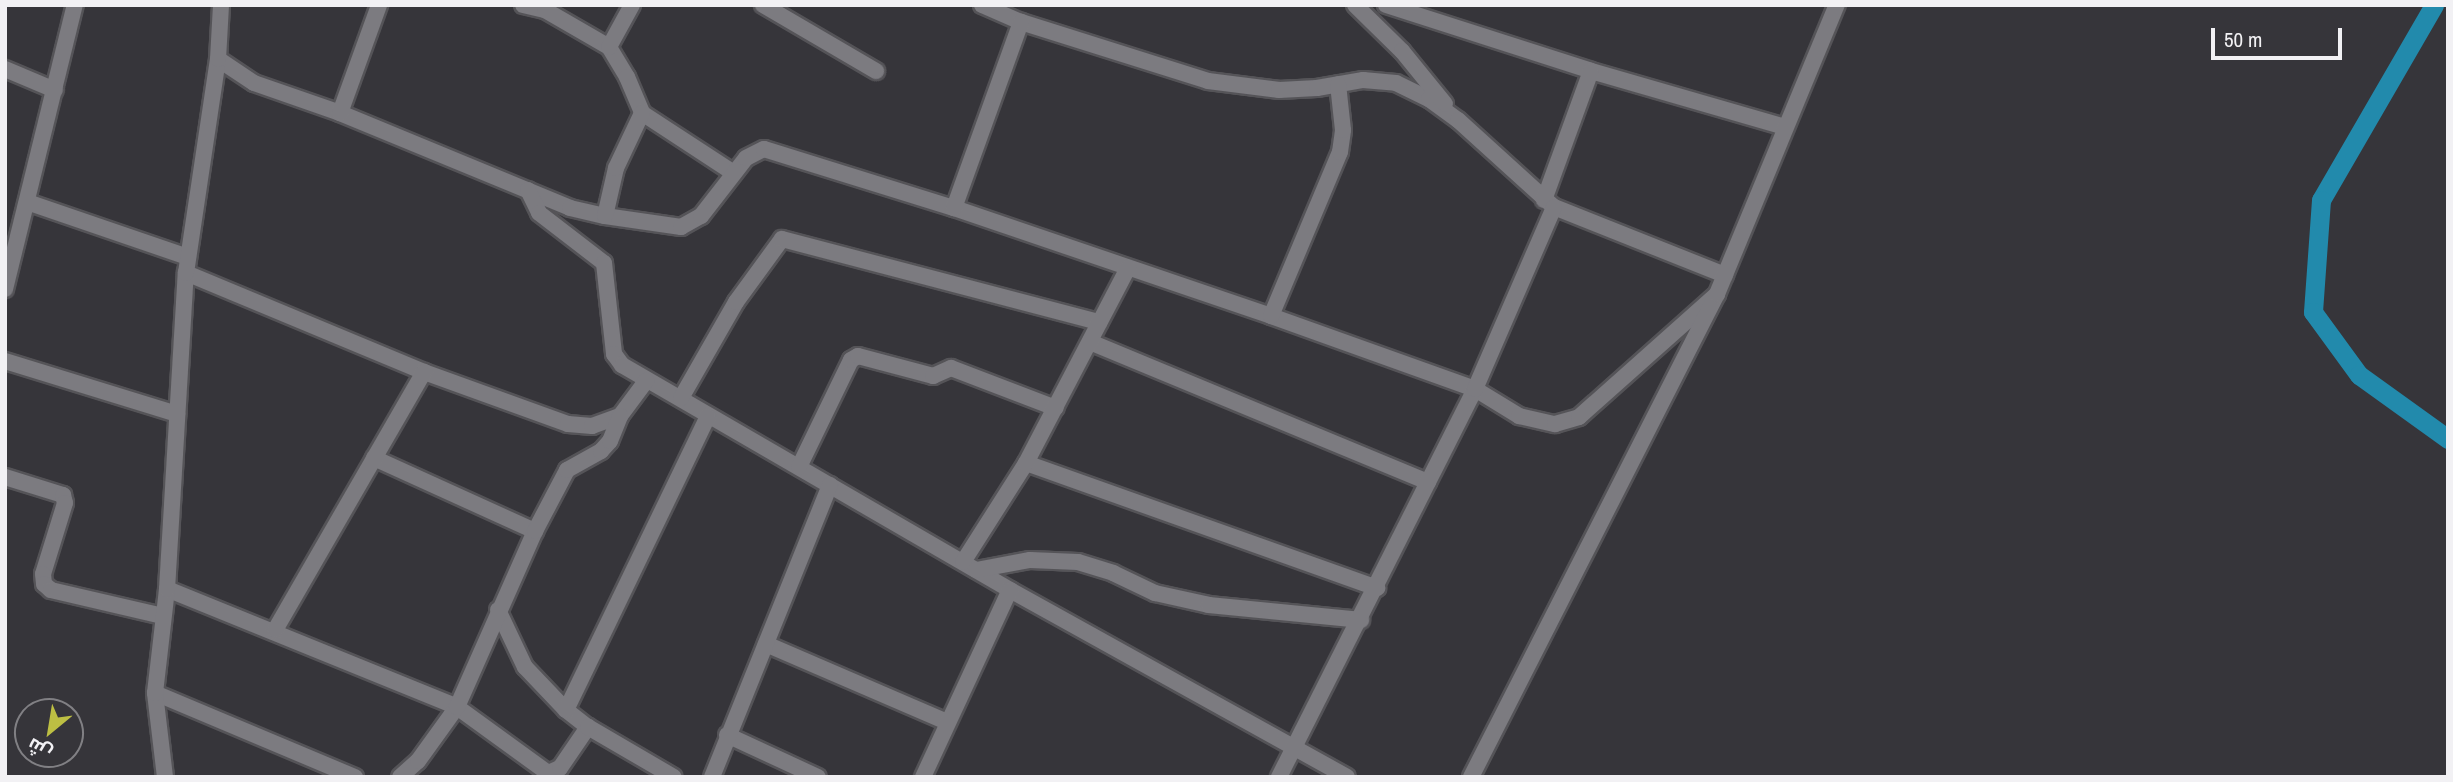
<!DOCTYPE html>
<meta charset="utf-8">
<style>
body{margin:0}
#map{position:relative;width:2453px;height:782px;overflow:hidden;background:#36353a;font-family:"Archivo Narrow",Cairo,sans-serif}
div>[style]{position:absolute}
.canal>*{height:19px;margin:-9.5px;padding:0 9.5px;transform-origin:9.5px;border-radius:9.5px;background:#228aac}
.roads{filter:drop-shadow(2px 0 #555458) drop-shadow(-2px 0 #555458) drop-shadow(0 2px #555458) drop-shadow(0 -2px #555458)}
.minor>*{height:16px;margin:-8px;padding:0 8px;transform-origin:8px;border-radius:8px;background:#7c7b80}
span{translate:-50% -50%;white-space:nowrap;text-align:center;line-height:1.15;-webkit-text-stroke:7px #36353a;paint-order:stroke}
.frame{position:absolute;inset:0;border:7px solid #f2f1f4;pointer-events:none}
.north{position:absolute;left:14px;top:698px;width:70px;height:70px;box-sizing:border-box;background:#36353a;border:2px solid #818084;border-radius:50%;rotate:210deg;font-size:19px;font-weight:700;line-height:28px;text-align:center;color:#f2f1f4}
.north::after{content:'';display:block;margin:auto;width:24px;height:32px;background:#bdbf43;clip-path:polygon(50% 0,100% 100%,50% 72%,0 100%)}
.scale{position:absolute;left:2211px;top:28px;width:131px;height:32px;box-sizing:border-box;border:4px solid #f2f1f4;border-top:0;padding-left:9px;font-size:21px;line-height:24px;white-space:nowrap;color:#f2f1f4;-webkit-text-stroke:5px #36353a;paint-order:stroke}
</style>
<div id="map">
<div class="canal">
<div style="left:2434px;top:5px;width:225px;rotate:120.1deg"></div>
<div style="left:2321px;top:200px;width:112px;rotate:94.1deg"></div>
<div style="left:2313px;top:312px;width:78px;rotate:53.9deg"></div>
<div style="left:2359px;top:375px;width:110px;rotate:35.7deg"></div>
</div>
<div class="roads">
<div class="minor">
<div style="left:523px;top:5px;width:23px;rotate:13deg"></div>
<div style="left:545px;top:10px;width:74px;rotate:30deg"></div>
<div style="left:609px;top:47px;width:35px;rotate:59deg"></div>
<div style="left:627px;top:77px;width:39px;rotate:67deg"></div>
<div style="left:642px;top:113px;width:108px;rotate:33.2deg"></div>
<div style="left:763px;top:5px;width:131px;rotate:30.3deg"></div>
<div style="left:982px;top:5px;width:43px;rotate:23.6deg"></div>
<div style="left:1021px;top:22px;width:196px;rotate:17.5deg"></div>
<div style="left:1208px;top:81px;width:72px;rotate:7.2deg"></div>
<div style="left:1279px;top:90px;width:38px;rotate:-3deg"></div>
<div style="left:1317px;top:88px;width:47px;rotate:-9.9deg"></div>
<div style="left:1363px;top:80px;width:33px;rotate:5deg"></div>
<div style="left:1396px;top:83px;width:37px;rotate:26deg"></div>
<div style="left:1429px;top:99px;width:36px;rotate:36deg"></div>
<div style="left:1458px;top:120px;width:130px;rotate:42.2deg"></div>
<div style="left:1554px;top:207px;width:184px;rotate:21.7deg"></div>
<div style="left:1355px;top:5px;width:66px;rotate:44.4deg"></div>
<div style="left:1402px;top:51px;width:68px;rotate:50.9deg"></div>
<div style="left:1386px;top:5px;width:215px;rotate:17.8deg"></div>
<div style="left:1591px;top:71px;width:202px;rotate:16.1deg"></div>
<div style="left:609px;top:47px;width:48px;rotate:-61.3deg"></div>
<div style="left:218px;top:59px;width:43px;rotate:33.7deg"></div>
<div style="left:254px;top:83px;width:91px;rotate:19.2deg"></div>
<div style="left:340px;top:113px;width:249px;rotate:22.4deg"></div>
<div style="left:570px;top:208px;width:36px;rotate:13deg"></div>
<div style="left:605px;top:216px;width:77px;rotate:8.2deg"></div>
<div style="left:681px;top:227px;width:23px;rotate:-29deg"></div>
<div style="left:701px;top:216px;width:73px;rotate:-52.2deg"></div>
<div style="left:746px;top:158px;width:20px;rotate:-27deg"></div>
<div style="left:764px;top:149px;width:199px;rotate:17.3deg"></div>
<div style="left:954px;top:208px;width:335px;rotate:18.8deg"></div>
<div style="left:1271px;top:316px;width:217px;rotate:19.7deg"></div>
<div style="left:1475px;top:389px;width:52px;rotate:31.5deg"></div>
<div style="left:1519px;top:416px;width:37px;rotate:13deg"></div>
<div style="left:1555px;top:424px;width:25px;rotate:-16deg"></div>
<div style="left:1579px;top:417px;width:185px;rotate:-41.7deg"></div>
<div style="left:5px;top:69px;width:54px;rotate:22.8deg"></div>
<div style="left:340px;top:113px;width:115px;rotate:-70.1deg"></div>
<div style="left:528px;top:190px;width:25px;rotate:64deg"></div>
<div style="left:539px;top:213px;width:82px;rotate:37.6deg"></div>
<div style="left:604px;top:263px;width:92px;rotate:83.7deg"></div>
<div style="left:614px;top:354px;width:14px;rotate:54deg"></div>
<div style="left:622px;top:365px;width:449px;rotate:30.1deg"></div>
<div style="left:1010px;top:590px;width:385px;rotate:29deg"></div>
<div style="left:1544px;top:200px;width:137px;rotate:-70deg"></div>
<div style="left:27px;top:202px;width:170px;rotate:18.9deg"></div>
<div style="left:954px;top:208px;width:198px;rotate:-70.2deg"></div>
<div style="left:605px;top:216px;width:49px;rotate:-77.1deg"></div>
<div style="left:616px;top:168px;width:61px;rotate:-64.7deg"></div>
<div style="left:186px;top:273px;width:258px;rotate:22.6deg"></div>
<div style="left:424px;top:372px;width:153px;rotate:19.9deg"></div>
<div style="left:568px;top:424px;width:24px;rotate:5deg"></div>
<div style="left:592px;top:426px;width:30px;rotate:-20deg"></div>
<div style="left:620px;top:416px;width:44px;rotate:-53.4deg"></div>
<div style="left:5px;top:289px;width:292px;rotate:-76.2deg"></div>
<div style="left:1271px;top:316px;width:178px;rotate:-67.2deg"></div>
<div style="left:1340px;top:152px;width:22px;rotate:-82deg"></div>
<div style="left:1343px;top:130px;width:46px;rotate:-96.2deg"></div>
<div style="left:1090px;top:342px;width:366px;rotate:22.5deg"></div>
<div style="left:5px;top:361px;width:180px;rotate:17.1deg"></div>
<div style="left:681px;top:398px;width:111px;rotate:-60.2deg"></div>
<div style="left:736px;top:302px;width:78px;rotate:-53.9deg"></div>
<div style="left:782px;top:239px;width:328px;rotate:14.7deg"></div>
<div style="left:374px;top:458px;width:177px;rotate:24.4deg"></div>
<div style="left:1026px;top:463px;width:373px;rotate:19.6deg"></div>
<div style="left:799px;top:467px;width:119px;rotate:-64.1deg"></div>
<div style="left:851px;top:360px;width:8px;rotate:-30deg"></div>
<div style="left:858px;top:356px;width:78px;rotate:14.9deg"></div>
<div style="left:933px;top:376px;width:20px;rotate:-24deg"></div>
<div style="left:951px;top:368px;width:112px;rotate:20.9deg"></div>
<div style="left:5px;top:477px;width:61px;rotate:17.2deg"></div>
<div style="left:63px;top:495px;width:8px;rotate:76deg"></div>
<div style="left:65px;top:503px;width:74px;rotate:107.2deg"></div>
<div style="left:43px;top:574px;width:10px;rotate:84deg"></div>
<div style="left:44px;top:584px;width:9px;rotate:41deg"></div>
<div style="left:51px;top:590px;width:115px;rotate:13.1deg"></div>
<div style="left:963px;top:562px;width:117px;rotate:-57.5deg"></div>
<div style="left:1026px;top:463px;width:220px;rotate:-62.4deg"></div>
<div style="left:976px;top:570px;width:55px;rotate:-10.5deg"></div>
<div style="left:1030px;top:560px;width:48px;rotate:2.4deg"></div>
<div style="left:1078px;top:562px;width:37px;rotate:17deg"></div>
<div style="left:1113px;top:573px;width:47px;rotate:25.5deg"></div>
<div style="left:1155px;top:593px;width:55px;rotate:12.5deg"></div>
<div style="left:1209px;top:605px;width:153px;rotate:5.6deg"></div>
<div style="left:167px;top:589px;width:313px;rotate:22.1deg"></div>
<div style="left:457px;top:707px;width:112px;rotate:36deg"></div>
<div style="left:548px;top:773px;width:13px;rotate:-23deg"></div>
<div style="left:560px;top:768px;width:50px;rotate:-55.7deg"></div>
<div style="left:498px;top:610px;width:63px;rotate:64.7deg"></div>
<div style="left:525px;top:667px;width:59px;rotate:46.4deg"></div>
<div style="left:566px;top:710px;width:28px;rotate:38deg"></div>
<div style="left:588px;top:727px;width:99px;rotate:30.2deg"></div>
<div style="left:275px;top:630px;width:298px;rotate:-60deg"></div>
<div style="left:766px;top:644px;width:197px;rotate:23.3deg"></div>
<div style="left:155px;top:693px;width:217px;rotate:22.8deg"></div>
<div style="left:566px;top:710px;width:326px;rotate:-64.2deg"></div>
<div style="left:727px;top:735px;width:100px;rotate:24.8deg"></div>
<div style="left:165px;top:777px;width:85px;rotate:-96.8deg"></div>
<div style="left:155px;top:693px;width:105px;rotate:-83.4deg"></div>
<div style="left:167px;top:589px;width:317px;rotate:-86.6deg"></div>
<div style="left:186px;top:273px;width:216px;rotate:-81.5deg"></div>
<div style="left:218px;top:59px;width:54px;rotate:-86.8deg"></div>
<div style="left:400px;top:777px;width:24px;rotate:-42deg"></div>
<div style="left:418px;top:761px;width:67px;rotate:-54.2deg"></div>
<div style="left:457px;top:707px;width:193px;rotate:-66.1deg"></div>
<div style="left:535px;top:531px;width:69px;rotate:-62.3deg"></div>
<div style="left:567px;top:470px;width:39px;rotate:-29deg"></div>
<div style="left:601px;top:451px;width:13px;rotate:-48deg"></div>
<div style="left:610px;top:441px;width:27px;rotate:-68deg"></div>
<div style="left:712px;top:777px;width:315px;rotate:-68deg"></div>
<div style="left:923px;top:777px;width:206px;rotate:-65.1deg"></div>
<div style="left:1279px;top:777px;width:435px;rotate:-63.2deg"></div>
<div style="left:1475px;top:389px;width:198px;rotate:-66.5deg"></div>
<div style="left:1471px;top:777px;width:542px;rotate:-63.01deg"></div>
<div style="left:1717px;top:294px;width:313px;rotate:-67.5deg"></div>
</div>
</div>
<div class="frame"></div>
<div class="north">ش</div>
<div class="scale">50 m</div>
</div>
